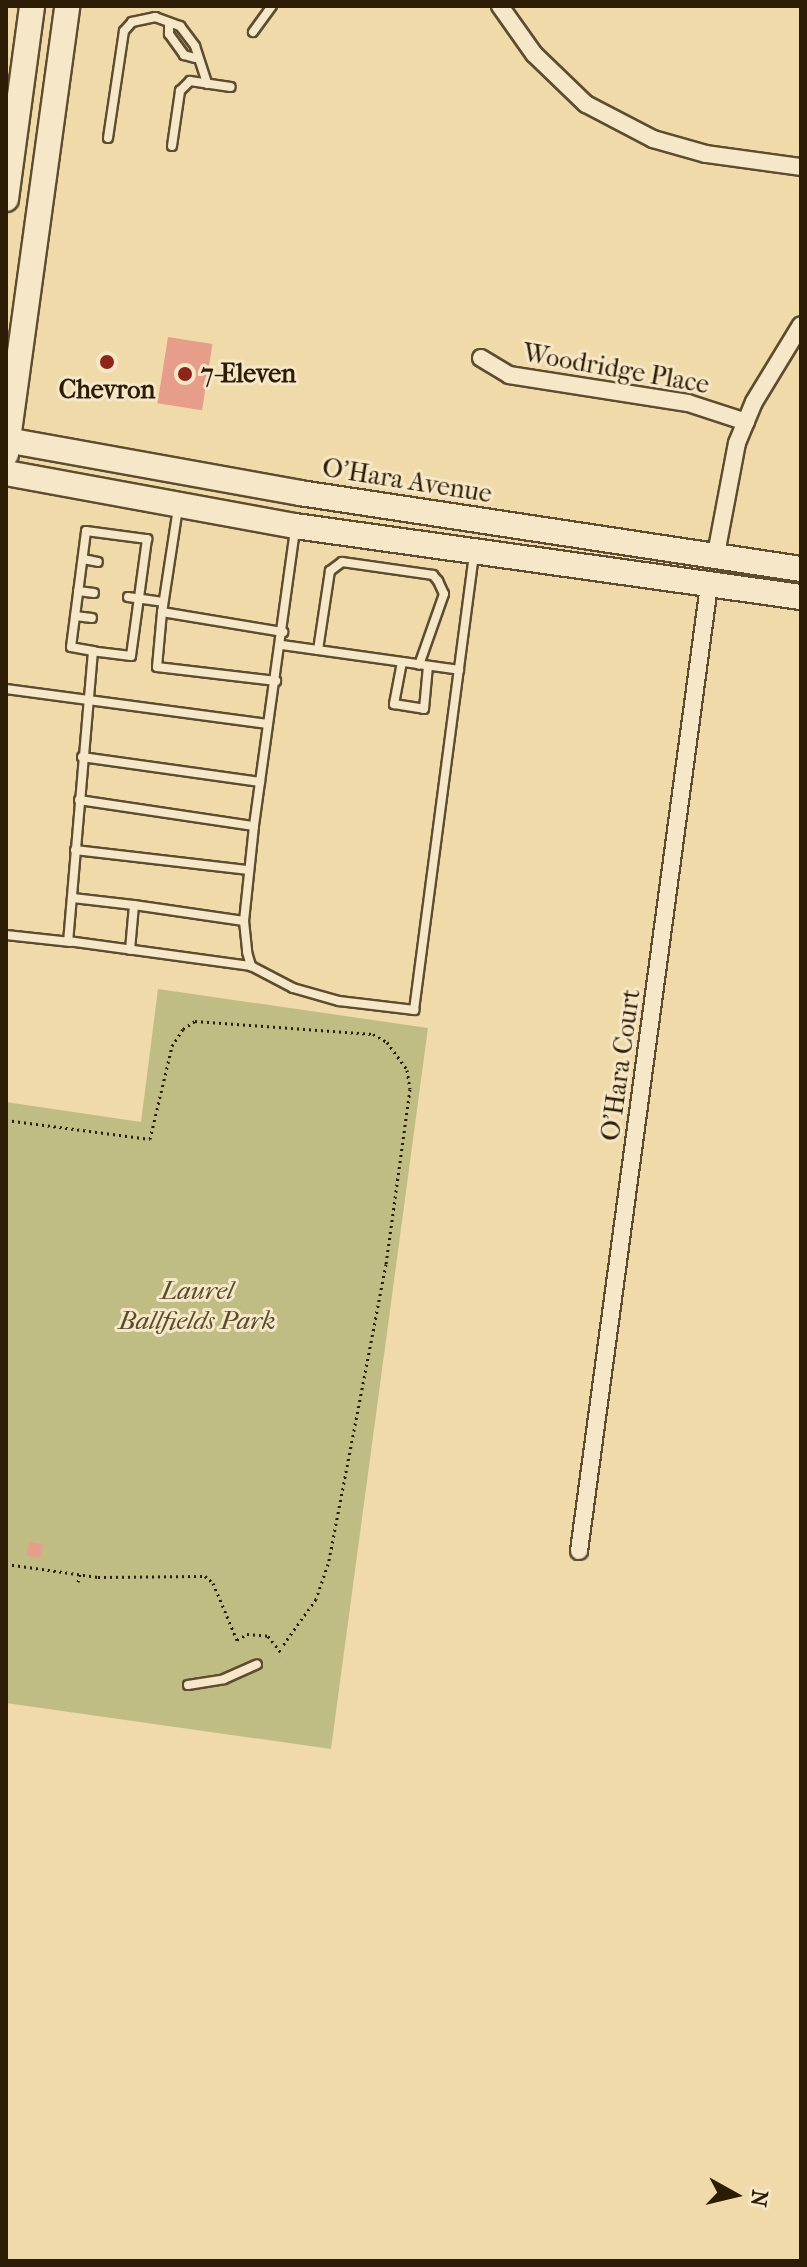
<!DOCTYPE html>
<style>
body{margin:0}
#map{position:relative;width:807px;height:2267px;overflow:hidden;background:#f0daa9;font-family:"IM FELL French Canon",serif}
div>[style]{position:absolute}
.green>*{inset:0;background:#c0bd84}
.building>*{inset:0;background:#e69d89;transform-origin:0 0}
.path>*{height:3px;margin-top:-1.5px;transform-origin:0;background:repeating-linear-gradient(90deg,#2c1c06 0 2px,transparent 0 6px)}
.roads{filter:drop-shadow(2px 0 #5d4c2f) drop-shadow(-2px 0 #5d4c2f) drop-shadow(0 2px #5d4c2f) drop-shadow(0 -2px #5d4c2f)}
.service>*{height:8px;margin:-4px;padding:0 4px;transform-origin:4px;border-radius:4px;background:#f5e7c7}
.minor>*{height:16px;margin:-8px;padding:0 8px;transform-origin:8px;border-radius:8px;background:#f5e7c7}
.secondary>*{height:24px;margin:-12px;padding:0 12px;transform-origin:12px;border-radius:12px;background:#f5e7c7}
.dots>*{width:22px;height:22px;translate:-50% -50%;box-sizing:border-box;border:4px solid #f5e7c7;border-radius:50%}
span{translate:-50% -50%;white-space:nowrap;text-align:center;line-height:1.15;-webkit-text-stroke:6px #f5e7c7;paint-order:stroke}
.street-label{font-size:26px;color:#2c1c06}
.poi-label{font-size:26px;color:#2c1c06;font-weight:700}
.left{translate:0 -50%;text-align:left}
.park-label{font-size:26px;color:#584c2c;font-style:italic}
.frame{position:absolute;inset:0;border:8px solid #2c1c06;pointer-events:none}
.north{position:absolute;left:695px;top:2155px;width:80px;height:80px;-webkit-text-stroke:6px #f5e7c7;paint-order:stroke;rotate:98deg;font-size:22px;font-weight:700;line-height:32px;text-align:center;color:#2c1c06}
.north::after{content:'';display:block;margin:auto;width:28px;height:36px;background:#2c1c06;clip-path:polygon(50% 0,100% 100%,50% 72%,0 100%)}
</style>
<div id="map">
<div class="green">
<div style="clip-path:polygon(158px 989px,428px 1028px,331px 1749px,6px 1703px,6px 1102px,141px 1122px)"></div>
</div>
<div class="building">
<div style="left:168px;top:337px;width:45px;height:67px;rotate:9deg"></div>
<div style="left:29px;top:1542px;width:14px;height:14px;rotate:8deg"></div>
</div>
<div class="path">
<div style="left:6px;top:1120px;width:145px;rotate:7.5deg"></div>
<div style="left:150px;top:1139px;width:96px;rotate:-76.7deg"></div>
<div style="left:172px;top:1046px;width:20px;rotate:-57deg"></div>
<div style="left:183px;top:1029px;width:14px;rotate:-34deg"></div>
<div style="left:195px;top:1021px;width:178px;rotate:4.2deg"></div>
<div style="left:373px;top:1034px;width:16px;rotate:30deg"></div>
<div style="left:387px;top:1042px;width:34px;rotate:54deg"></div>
<div style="left:407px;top:1070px;width:19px;rotate:81deg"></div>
<div style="left:410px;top:1089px;width:177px;rotate:97.8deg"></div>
<div style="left:386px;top:1264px;width:306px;rotate:100.9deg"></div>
<div style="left:328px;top:1564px;width:37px;rotate:109deg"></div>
<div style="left:316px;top:1599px;width:60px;rotate:125.5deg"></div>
<div style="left:6px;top:1564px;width:93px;rotate:8deg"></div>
<div style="left:98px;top:1577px;width:107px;rotate:-0.5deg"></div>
<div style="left:205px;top:1576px;width:11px;rotate:41deg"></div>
<div style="left:213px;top:1583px;width:62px;rotate:67.2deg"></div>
<div style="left:237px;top:1640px;width:12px;rotate:-31deg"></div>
<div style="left:247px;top:1634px;width:21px;rotate:5deg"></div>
<div style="left:268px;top:1636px;width:24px;rotate:52deg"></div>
<div style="left:78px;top:1582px;width:8px;rotate:-76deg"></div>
</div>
<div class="roads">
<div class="service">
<div style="left:169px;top:24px;width:10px;rotate:90deg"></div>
<div style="left:169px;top:34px;width:26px;rotate:54deg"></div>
<div style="left:184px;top:55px;width:11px;rotate:15deg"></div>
<div style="left:253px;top:32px;width:32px;rotate:-54deg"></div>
<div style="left:108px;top:138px;width:108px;rotate:-81.5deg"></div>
<div style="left:124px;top:31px;width:12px;rotate:-48deg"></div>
<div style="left:132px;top:22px;width:24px;rotate:-12deg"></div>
<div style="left:155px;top:17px;width:27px;rotate:20deg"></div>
<div style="left:180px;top:26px;width:25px;rotate:53deg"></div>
<div style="left:195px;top:46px;width:40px;rotate:72deg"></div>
<div style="left:172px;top:146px;width:56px;rotate:-81.7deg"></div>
<div style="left:180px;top:91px;width:14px;rotate:-45deg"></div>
<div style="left:190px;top:81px;width:41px;rotate:8.3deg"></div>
<div style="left:178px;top:508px;width:105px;rotate:98.7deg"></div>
<div style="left:162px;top:612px;width:123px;rotate:9.4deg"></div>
<div style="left:295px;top:530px;width:299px;rotate:97.9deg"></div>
<div style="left:254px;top:826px;width:96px;rotate:96deg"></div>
<div style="left:244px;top:921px;width:31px;rotate:84deg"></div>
<div style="left:247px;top:952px;width:15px;rotate:74deg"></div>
<div style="left:251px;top:966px;width:47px;rotate:27.6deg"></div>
<div style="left:293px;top:988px;width:48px;rotate:15.8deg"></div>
<div style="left:339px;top:1001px;width:76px;rotate:6.8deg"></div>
<div style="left:414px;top:1010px;width:460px;rotate:-82.5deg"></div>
<div style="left:83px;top:559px;width:15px;rotate:11deg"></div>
<div style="left:78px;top:591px;width:16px;rotate:7deg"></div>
<div style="left:128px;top:597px;width:35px;rotate:8deg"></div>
<div style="left:162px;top:612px;width:55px;rotate:95.2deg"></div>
<div style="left:157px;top:667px;width:120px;rotate:6.7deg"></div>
<div style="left:75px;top:616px;width:17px;rotate:7deg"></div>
<div style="left:282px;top:645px;width:179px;rotate:8deg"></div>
<div style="left:318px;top:650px;width:80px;rotate:-81.4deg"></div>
<div style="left:330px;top:571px;width:15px;rotate:-37deg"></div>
<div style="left:342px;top:562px;width:92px;rotate:8.1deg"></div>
<div style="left:433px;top:575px;width:8px;rotate:50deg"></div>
<div style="left:438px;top:581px;width:14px;rotate:65deg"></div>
<div style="left:444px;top:594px;width:75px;rotate:109.4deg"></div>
<div style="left:93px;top:651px;width:22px;rotate:-170deg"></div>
<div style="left:71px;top:647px;width:117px;rotate:-82.6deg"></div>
<div style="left:86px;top:531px;width:62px;rotate:7.5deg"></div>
<div style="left:147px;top:539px;width:118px;rotate:97.8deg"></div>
<div style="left:131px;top:656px;width:38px;rotate:-173deg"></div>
<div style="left:93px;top:651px;width:291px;rotate:94.9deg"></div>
<div style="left:68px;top:941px;width:185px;rotate:7.8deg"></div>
<div style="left:402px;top:662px;width:43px;rotate:100.8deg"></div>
<div style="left:394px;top:704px;width:30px;rotate:9deg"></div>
<div style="left:424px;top:709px;width:43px;rotate:-84.7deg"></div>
<div style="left:6px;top:689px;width:264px;rotate:7.6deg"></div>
<div style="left:82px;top:757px;width:180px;rotate:8deg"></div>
<div style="left:79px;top:800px;width:177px;rotate:8.5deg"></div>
<div style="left:75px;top:850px;width:175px;rotate:6.6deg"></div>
<div style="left:73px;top:898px;width:61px;rotate:6.5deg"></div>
<div style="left:134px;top:905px;width:45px;rotate:95.1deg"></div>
<div style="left:134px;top:905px;width:111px;rotate:8.3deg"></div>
<div style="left:6px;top:935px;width:65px;rotate:6.1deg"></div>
<div style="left:188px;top:1685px;width:36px;rotate:-9deg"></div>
<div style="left:224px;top:1679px;width:36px;rotate:-24deg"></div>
</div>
<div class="minor">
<div style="left:500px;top:6px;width:59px;rotate:54.7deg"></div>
<div style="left:534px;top:54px;width:72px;rotate:43.9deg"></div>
<div style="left:586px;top:104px;width:76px;rotate:27.6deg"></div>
<div style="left:653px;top:139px;width:55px;rotate:15.8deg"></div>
<div style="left:706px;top:154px;width:96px;rotate:7.8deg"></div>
<div style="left:481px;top:358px;width:33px;rotate:31deg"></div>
<div style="left:509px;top:375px;width:181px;rotate:8.9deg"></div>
<div style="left:688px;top:403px;width:61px;rotate:18.1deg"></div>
<div style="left:716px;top:554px;width:113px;rotate:-79.3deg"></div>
<div style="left:737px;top:443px;width:44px;rotate:-67.5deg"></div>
<div style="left:754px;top:402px;width:90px;rotate:-58.6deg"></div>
<div style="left:579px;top:1551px;width:974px;rotate:-82.33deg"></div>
</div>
<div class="secondary">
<div style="left:6px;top:199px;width:195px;rotate:-82.3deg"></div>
<div style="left:6px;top:440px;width:299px;rotate:10.2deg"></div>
<div style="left:300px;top:493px;width:507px;rotate:8.63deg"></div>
<div style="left:6px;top:454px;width:452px;rotate:-82.2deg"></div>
<div style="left:6px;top:473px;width:294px;rotate:10.4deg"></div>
<div style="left:295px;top:526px;width:511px;rotate:7.99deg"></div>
</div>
</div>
<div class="dots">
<div style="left:107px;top:362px;background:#8f2418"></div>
<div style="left:185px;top:374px;background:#8f2418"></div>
</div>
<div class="street-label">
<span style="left:616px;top:369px;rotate:10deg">Woodridge Place</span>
<span style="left:407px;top:481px;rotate:9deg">O'Hara Avenue</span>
<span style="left:621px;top:1065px;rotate:-82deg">O'Hara Court</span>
</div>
<div class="poi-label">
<span class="left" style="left:201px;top:374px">7-Eleven</span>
<span style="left:107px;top:390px">Chevron</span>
</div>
<div class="park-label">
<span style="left:197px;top:1306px">Laurel<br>Ballfields Park</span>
</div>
<div class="frame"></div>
<div class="north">N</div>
</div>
